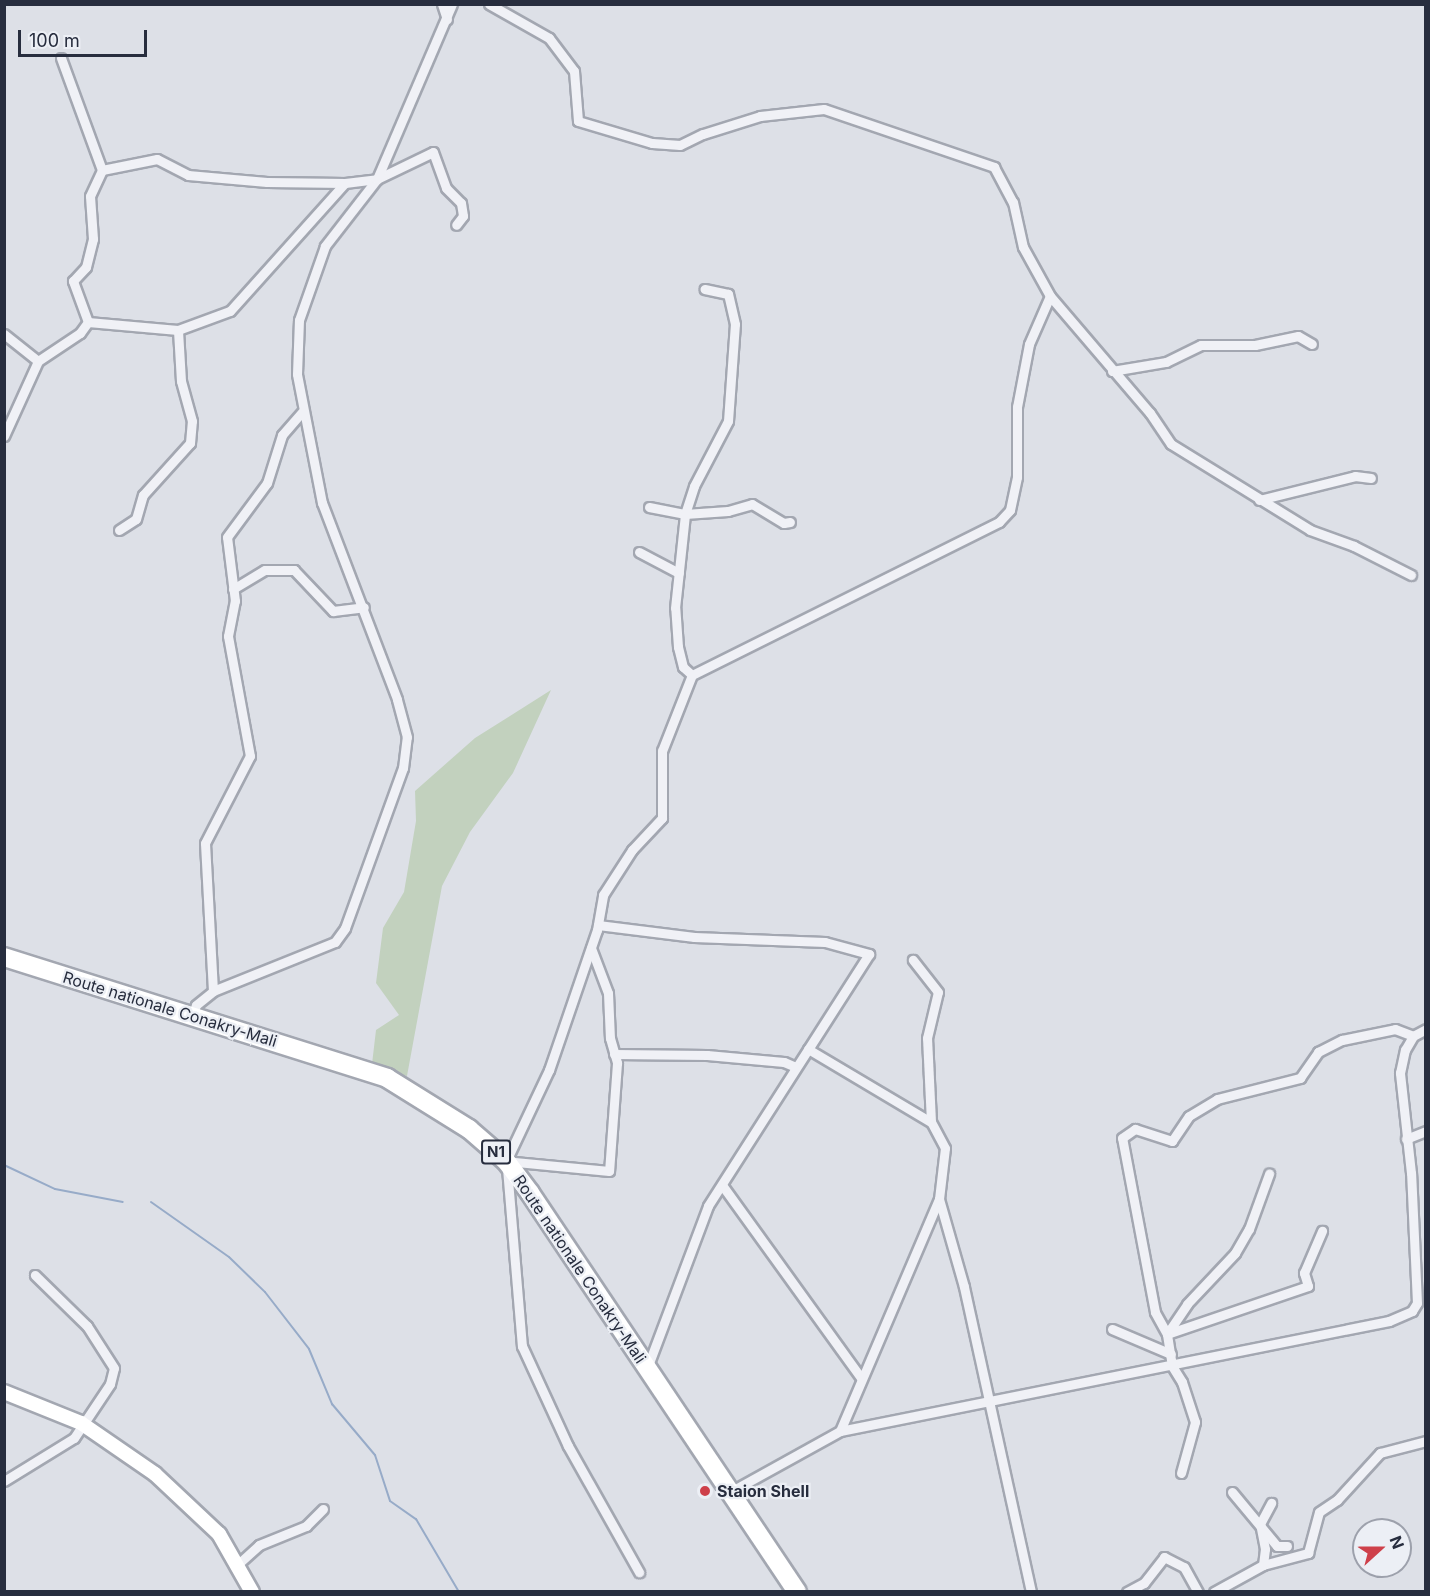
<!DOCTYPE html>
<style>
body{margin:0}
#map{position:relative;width:1430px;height:1596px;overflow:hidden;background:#dde0e7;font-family:Inter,sans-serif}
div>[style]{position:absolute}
.green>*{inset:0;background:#c2d1be}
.stream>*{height:2px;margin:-1px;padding:0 1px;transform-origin:1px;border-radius:1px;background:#97abc8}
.roads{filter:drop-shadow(2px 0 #a3a7b1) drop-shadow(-2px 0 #a3a7b1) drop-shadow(0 2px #a3a7b1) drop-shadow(0 -2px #a3a7b1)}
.street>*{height:9px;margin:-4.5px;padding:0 4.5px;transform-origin:4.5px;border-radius:4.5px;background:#f0f1f6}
.secondary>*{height:14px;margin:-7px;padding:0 7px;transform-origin:7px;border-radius:7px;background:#fff}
.highway>*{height:18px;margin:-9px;padding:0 9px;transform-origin:9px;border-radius:9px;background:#fff}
.dots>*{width:16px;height:16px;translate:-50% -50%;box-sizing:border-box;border:3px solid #eceff5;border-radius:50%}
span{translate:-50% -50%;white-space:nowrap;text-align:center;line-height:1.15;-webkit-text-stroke:4.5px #eceff5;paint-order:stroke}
.shield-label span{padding:2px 4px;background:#eceff5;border:2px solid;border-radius:4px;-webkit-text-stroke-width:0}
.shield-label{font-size:15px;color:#272d3e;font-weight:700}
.street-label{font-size:16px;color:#272d3e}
.poi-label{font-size:16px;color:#272d3e;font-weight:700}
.left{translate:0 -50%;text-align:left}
.frame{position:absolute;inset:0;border:6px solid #272d3e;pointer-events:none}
.north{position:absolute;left:1352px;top:1518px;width:60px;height:60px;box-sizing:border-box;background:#eceff5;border:2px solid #9da1ac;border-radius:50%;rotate:69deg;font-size:16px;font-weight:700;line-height:24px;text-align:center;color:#272d3e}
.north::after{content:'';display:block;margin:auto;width:21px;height:27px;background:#ce404a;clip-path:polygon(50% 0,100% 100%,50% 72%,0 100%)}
.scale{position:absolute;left:18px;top:30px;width:129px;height:27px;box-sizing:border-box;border:3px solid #272d3e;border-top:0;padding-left:8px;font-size:18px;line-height:21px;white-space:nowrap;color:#272d3e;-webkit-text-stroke:4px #eceff5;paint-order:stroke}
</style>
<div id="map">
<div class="green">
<div style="clip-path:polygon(551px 690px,513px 773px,470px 832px,442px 886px,407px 1076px,372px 1064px,376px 1030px,399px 1015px,376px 983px,383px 928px,404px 892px,416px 821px,415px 791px,475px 738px)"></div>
</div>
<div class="stream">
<div style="left:4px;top:1165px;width:56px;rotate:25.2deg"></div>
<div style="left:55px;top:1189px;width:69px;rotate:10.8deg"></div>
<div style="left:151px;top:1202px;width:95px;rotate:35.2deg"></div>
<div style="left:229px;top:1257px;width:50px;rotate:44.2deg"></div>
<div style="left:265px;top:1292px;width:72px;rotate:52.3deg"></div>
<div style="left:309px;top:1349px;width:60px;rotate:67.3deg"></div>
<div style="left:332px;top:1404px;width:67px;rotate:49.9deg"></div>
<div style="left:375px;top:1455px;width:48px;rotate:71.9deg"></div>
<div style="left:390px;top:1501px;width:32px;rotate:35deg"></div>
<div style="left:416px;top:1519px;width:85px;rotate:59.5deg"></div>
</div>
<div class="roads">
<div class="street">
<div style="left:442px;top:4px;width:16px;rotate:72deg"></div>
<div style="left:489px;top:4px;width:69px;rotate:29.5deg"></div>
<div style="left:549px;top:38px;width:41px;rotate:52.9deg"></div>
<div style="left:574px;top:71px;width:50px;rotate:85.4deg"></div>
<div style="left:578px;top:121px;width:77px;rotate:16.6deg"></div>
<div style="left:652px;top:143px;width:28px;rotate:4deg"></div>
<div style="left:680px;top:145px;width:25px;rotate:-26deg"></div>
<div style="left:703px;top:134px;width:60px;rotate:-17.5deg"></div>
<div style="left:760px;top:116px;width:64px;rotate:-6.2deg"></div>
<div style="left:824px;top:109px;width:180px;rotate:18.8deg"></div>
<div style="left:994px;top:167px;width:40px;rotate:62deg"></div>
<div style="left:1013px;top:202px;width:46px;rotate:77.5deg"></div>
<div style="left:1023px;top:247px;width:56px;rotate:61.1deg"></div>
<div style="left:61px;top:58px;width:119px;rotate:69.9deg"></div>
<div style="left:88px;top:322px;width:44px;rotate:-110.1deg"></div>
<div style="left:73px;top:281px;width:19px;rotate:-47deg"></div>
<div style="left:86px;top:267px;width:29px;rotate:-76deg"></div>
<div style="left:93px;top:239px;width:43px;rotate:-94deg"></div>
<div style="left:90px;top:196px;width:29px;rotate:-65deg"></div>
<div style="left:102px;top:170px;width:56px;rotate:-11.3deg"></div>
<div style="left:157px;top:159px;width:35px;rotate:27deg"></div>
<div style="left:188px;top:175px;width:79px;rotate:5.1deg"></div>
<div style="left:267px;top:182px;width:78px;rotate:0.7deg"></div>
<div style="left:4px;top:334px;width:43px;rotate:38.5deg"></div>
<div style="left:1112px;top:371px;width:55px;rotate:-9.5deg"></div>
<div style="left:1166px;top:362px;width:39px;rotate:-26deg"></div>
<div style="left:1201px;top:345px;width:54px"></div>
<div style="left:1255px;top:345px;width:44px;rotate:-11.8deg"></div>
<div style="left:1298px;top:336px;width:16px;rotate:30deg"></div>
<div style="left:4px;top:436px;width:82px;rotate:-65.6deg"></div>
<div style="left:38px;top:361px;width:50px;rotate:-33.7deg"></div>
<div style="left:80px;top:333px;width:14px;rotate:-54deg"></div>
<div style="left:88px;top:322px;width:90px;rotate:5.1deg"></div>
<div style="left:178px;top:330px;width:55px;rotate:-20.1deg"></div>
<div style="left:230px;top:311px;width:172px;rotate:-48.1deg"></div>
<div style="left:345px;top:183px;width:32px;rotate:-7deg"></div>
<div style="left:377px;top:179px;width:62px;rotate:-25.7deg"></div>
<div style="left:433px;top:152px;width:38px;rotate:70deg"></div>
<div style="left:446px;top:188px;width:21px;rotate:45deg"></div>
<div style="left:461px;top:203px;width:13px;rotate:81deg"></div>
<div style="left:463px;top:216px;width:11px;rotate:128deg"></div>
<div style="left:1259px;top:500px;width:99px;rotate:-14deg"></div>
<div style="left:1355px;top:476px;width:16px;rotate:7deg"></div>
<div style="left:649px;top:507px;width:37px;rotate:11deg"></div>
<div style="left:685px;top:514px;width:43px;rotate:-4deg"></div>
<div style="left:728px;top:511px;width:25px;rotate:-16deg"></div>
<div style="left:752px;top:504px;width:37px;rotate:31deg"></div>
<div style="left:784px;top:523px;width:6px;rotate:-9deg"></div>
<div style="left:119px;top:530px;width:20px;rotate:-33deg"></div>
<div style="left:136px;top:519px;width:25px;rotate:-74deg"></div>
<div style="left:143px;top:495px;width:70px;rotate:-47.9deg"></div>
<div style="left:190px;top:443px;width:22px;rotate:-85deg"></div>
<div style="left:192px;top:421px;width:41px;rotate:-105.4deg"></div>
<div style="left:181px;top:381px;width:51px;rotate:-93.4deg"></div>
<div style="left:639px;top:552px;width:45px;rotate:27.7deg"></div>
<div style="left:233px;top:589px;width:37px;rotate:-31deg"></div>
<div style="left:265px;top:570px;width:29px"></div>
<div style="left:294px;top:570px;width:57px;rotate:46.4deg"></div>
<div style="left:333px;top:611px;width:31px;rotate:-7deg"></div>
<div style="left:692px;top:675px;width:12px;rotate:-138deg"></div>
<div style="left:683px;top:667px;width:21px;rotate:-104deg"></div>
<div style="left:678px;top:647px;width:39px;rotate:-94deg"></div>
<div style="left:675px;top:608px;width:95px;rotate:-83.9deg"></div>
<div style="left:685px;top:514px;width:29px;rotate:-72deg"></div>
<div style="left:694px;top:486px;width:73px;rotate:-62.4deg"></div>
<div style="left:728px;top:421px;width:97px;rotate:-85.9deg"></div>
<div style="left:735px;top:324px;width:31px;rotate:-103deg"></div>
<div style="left:728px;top:294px;width:24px;rotate:-168deg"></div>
<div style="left:598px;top:925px;width:97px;rotate:7.1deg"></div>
<div style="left:694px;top:937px;width:131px;rotate:2.2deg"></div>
<div style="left:825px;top:942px;width:46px;rotate:15.3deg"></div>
<div style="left:869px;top:954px;width:299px;rotate:122.6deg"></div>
<div style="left:708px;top:1206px;width:173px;rotate:110.6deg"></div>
<div style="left:591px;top:948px;width:48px;rotate:69.3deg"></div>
<div style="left:608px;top:993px;width:45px;rotate:87.5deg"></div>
<div style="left:610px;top:1038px;width:26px;rotate:74deg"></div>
<div style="left:617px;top:1063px;width:108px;rotate:94.2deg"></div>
<div style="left:609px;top:1171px;width:103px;rotate:-174.5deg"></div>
<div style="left:506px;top:1161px;width:101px;rotate:-64.7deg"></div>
<div style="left:549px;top:1070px;width:148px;rotate:-71.1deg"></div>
<div style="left:597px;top:930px;width:36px;rotate:-80deg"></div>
<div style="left:603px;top:895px;width:54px;rotate:-57.2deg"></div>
<div style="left:632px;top:850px;width:44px;rotate:-46.8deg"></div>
<div style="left:662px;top:818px;width:67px;rotate:-90deg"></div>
<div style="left:662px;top:751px;width:82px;rotate:-68.5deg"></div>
<div style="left:692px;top:675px;width:343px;rotate:-26.5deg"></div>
<div style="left:999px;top:522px;width:16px;rotate:-47deg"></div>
<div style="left:1010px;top:510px;width:34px;rotate:-78deg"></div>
<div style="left:1017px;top:477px;width:70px;rotate:-90deg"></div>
<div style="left:1017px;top:407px;width:64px;rotate:-79.2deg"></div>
<div style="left:1029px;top:344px;width:52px;rotate:-66.4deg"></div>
<div style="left:1050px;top:296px;width:154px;rotate:49.5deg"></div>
<div style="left:1150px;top:413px;width:37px;rotate:56deg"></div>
<div style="left:1171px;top:444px;width:163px;rotate:31.7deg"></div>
<div style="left:1310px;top:530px;width:47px;rotate:20deg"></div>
<div style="left:1354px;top:546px;width:64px;rotate:27deg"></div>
<div style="left:213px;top:991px;width:148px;rotate:-93.1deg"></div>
<div style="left:205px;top:843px;width:98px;rotate:-62.7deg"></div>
<div style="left:250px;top:756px;width:122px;rotate:-100.4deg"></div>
<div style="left:228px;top:636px;width:36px;rotate:-79deg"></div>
<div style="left:235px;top:601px;width:64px;rotate:-97.1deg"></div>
<div style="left:227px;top:537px;width:67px;rotate:-53.5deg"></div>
<div style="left:267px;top:483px;width:50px;rotate:-72.6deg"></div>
<div style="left:282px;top:435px;width:30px;rotate:-49deg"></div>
<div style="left:193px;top:1014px;width:9px;rotate:-72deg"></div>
<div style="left:196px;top:1005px;width:22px;rotate:-39deg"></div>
<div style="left:213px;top:991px;width:131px;rotate:-21.9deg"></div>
<div style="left:335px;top:942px;width:17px;rotate:-54deg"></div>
<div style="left:345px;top:928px;width:170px;rotate:-70.1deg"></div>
<div style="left:403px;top:768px;width:31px;rotate:-83deg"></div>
<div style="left:407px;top:737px;width:39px;rotate:-105deg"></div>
<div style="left:397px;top:699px;width:210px;rotate:-110.9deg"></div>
<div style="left:322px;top:503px;width:131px;rotate:-101deg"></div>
<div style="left:297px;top:374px;width:54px;rotate:-87.9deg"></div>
<div style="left:299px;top:320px;width:78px;rotate:-70.6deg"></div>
<div style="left:325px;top:246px;width:85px;rotate:-52.2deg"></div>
<div style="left:377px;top:179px;width:190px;rotate:-66.8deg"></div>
<div style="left:808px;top:1049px;width:143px;rotate:30.7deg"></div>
<div style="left:614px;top:1054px;width:93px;rotate:0.6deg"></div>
<div style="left:707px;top:1055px;width:77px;rotate:5.2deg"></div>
<div style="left:784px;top:1062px;width:13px;rotate:23deg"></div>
<div style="left:1406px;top:1139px;width:22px;rotate:-22deg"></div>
<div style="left:507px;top:1168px;width:179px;rotate:85.2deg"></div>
<div style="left:522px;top:1346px;width:110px;rotate:65.3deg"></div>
<div style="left:568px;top:1446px;width:145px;rotate:60.6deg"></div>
<div style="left:722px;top:1185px;width:238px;rotate:54.2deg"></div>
<div style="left:939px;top:1199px;width:91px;rotate:74.1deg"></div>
<div style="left:964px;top:1287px;width:312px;rotate:77.6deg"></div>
<div style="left:1112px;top:1329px;width:64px;rotate:23deg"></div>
<div style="left:1167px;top:1334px;width:149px;rotate:-18.8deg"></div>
<div style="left:1308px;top:1286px;width:14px;rotate:-107deg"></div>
<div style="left:1304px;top:1273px;width:46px;rotate:-66.8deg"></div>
<div style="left:1167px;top:1334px;width:36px;rotate:-56deg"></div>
<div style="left:1187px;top:1304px;width:70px;rotate:-46.7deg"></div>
<div style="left:1235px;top:1253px;width:28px;rotate:-60deg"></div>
<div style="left:1249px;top:1229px;width:59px;rotate:-70deg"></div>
<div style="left:840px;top:1431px;width:252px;rotate:-66.9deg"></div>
<div style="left:939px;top:1199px;width:51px;rotate:-83.3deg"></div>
<div style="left:945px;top:1148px;width:30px;rotate:-118deg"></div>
<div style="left:931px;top:1122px;width:84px;rotate:-92.7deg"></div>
<div style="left:927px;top:1038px;width:47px;rotate:-76.6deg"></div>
<div style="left:938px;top:992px;width:41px;rotate:-128deg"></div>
<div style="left:1181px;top:1473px;width:53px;rotate:-74.6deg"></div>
<div style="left:1195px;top:1422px;width:42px;rotate:-108deg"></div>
<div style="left:1182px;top:1382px;width:19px;rotate:-122deg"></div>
<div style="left:1172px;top:1366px;width:32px;rotate:-99deg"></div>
<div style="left:1167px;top:1334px;width:25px;rotate:-119deg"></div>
<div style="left:1155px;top:1312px;width:177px;rotate:-100.7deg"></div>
<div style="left:1122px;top:1138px;width:16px;rotate:-35deg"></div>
<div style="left:1135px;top:1129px;width:39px;rotate:18deg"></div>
<div style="left:1172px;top:1141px;width:30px;rotate:-56deg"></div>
<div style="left:1189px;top:1116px;width:33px;rotate:-31deg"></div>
<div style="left:1217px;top:1099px;width:86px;rotate:-14.2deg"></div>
<div style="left:1300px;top:1078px;width:32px;rotate:-55deg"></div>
<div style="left:1318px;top:1052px;width:27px;rotate:-27deg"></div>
<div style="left:1342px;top:1040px;width:54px;rotate:-11.7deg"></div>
<div style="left:1395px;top:1029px;width:19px;rotate:21deg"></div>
<div style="left:4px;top:1481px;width:82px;rotate:-31.6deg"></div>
<div style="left:74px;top:1438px;width:65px;rotate:-56.3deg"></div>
<div style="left:110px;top:1384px;width:16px;rotate:-76deg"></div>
<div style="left:114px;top:1368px;width:50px;rotate:-122.7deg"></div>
<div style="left:87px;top:1326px;width:73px;rotate:-135.6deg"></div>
<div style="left:730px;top:1492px;width:126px;rotate:-29deg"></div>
<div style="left:840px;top:1431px;width:560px;rotate:-11.33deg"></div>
<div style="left:1389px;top:1321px;width:25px;rotate:-23deg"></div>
<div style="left:1412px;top:1311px;width:9px;rotate:-58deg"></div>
<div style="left:1417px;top:1303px;width:130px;rotate:-92.6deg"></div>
<div style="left:1411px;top:1173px;width:101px;rotate:-96.3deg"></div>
<div style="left:1400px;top:1073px;width:24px;rotate:-78deg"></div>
<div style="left:1405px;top:1050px;width:16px;rotate:-60deg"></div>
<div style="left:1413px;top:1036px;width:15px;rotate:-28deg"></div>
<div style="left:1232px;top:1492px;width:70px;rotate:50.2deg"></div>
<div style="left:1277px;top:1546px;width:10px"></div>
<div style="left:237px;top:1565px;width:30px;rotate:-42deg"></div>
<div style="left:259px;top:1545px;width:51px;rotate:-22deg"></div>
<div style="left:306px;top:1526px;width:24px;rotate:-45deg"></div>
<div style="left:1263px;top:1565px;width:47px;rotate:-14.9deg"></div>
<div style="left:1308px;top:1553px;width:42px;rotate:-75deg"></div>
<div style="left:1319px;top:1512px;width:22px;rotate:-34deg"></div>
<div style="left:1337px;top:1500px;width:64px;rotate:-47.5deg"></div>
<div style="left:1380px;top:1453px;width:48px;rotate:-14.6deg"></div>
<div style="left:1127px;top:1592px;width:19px;rotate:-28deg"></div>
<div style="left:1144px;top:1583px;width:33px;rotate:-52deg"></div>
<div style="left:1164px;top:1557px;width:22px;rotate:27deg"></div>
<div style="left:1184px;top:1567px;width:29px;rotate:61deg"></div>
<div style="left:1214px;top:1592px;width:56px;rotate:-28.9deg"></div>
<div style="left:1263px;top:1565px;width:16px;rotate:-83deg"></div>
<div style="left:1265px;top:1549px;width:25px;rotate:-101deg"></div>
<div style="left:1260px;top:1524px;width:24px;rotate:-62deg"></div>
</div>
<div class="secondary">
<div style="left:4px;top:1392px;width:83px;rotate:21.9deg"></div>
<div style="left:81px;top:1423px;width:90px;rotate:34.6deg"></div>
<div style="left:155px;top:1474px;width:88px;rotate:43.2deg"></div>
<div style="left:219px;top:1534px;width:67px;rotate:60.4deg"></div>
</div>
<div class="highway">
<div style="left:4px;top:957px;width:402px;rotate:17.5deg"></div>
<div style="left:387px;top:1078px;width:97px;rotate:31.9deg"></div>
<div style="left:469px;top:1129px;width:49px;rotate:40.9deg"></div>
<div style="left:506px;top:1161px;width:40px;rotate:53deg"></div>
<div style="left:530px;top:1193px;width:480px;rotate:56.2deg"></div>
</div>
</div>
<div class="dots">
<div style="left:705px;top:1491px;background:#ce404a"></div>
</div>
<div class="shield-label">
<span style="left:496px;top:1152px">N1</span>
</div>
<div class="street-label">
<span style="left:170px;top:1009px;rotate:17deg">Route nationale Conakry-Mali</span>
<span style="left:580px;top:1269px;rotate:56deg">Route nationale Conakry-Mali</span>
</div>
<div class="poi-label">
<span class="left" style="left:717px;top:1491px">Staion Shell</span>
</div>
<div class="frame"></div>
<div class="north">N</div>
<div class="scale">100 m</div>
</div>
